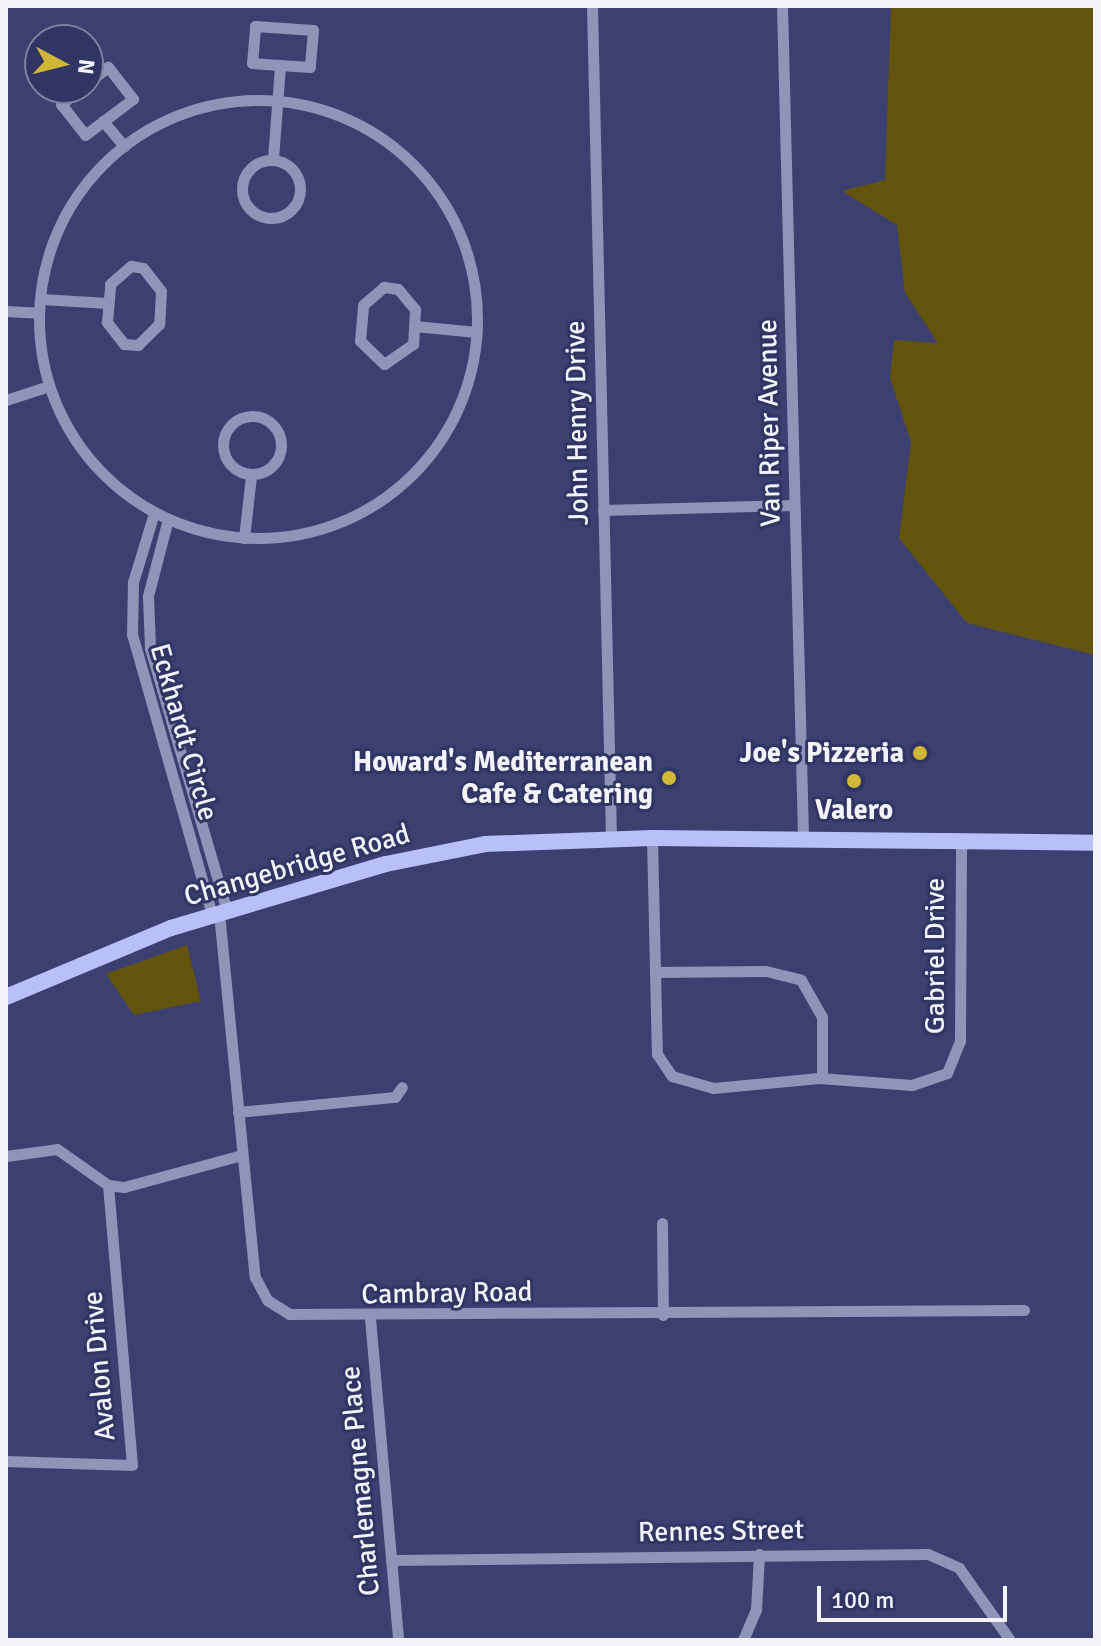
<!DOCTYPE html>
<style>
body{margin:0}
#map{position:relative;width:1101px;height:1646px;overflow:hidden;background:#3b4070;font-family:Signika,sans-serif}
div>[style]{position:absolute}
.green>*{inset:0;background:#62540d}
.minor>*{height:11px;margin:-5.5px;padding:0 5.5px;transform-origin:5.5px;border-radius:5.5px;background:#8e95b9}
.minor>.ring{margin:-5.5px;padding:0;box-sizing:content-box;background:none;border:11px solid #8e95b9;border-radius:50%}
.secondary>*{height:16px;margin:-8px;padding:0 8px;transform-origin:8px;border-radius:8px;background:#b7c0fa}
.dots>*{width:22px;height:22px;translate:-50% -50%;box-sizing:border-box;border:4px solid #313564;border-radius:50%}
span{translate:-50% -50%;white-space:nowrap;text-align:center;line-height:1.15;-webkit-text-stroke:6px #313564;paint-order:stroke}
.street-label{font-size:28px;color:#f3f4fa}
.poi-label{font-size:28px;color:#f3f4fa;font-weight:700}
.right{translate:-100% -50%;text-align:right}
.frame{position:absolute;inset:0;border:8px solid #f3f4fa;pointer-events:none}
.north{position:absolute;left:24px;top:24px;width:80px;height:80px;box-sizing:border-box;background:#313564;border:2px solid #7f81a0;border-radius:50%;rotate:97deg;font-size:22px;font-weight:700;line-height:32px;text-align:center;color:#f3f4fa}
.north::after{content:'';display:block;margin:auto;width:28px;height:36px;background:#d1b736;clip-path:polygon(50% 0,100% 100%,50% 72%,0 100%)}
.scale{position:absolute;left:817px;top:1586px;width:190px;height:36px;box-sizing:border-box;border:4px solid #f3f4fa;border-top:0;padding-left:10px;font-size:24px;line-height:28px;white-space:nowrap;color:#f3f4fa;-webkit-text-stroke:6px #313564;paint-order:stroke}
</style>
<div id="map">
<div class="green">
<div style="clip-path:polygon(891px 6px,1095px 6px,1095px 655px,967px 623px,899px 538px,911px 442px,890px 378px,894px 340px,938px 343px,905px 293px,897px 225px,842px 191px,885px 180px)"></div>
<div style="clip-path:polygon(187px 945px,201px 1001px,134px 1015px,106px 974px)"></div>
</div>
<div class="minor">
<div style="left:592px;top:6px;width:832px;rotate:88.69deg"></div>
<div style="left:782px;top:6px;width:832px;rotate:88.55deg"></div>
<div style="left:255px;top:26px;width:58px;rotate:3.9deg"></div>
<div style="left:313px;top:30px;width:37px;rotate:95deg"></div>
<div style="left:310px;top:67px;width:58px;rotate:-176.1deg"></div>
<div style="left:252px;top:63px;width:37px;rotate:-85deg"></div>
<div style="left:81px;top:88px;width:26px;rotate:141deg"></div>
<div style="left:61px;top:104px;width:39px;rotate:52deg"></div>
<div style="left:85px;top:135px;width:60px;rotate:-36.9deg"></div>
<div style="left:133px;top:99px;width:41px;rotate:-128deg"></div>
<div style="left:108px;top:67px;width:25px;rotate:143deg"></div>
<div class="ring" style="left:39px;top:100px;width:427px;height:427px"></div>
<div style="left:103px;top:121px;width:33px;rotate:50deg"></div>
<div style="left:273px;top:159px;width:94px;rotate:-85.7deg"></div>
<div class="ring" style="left:242px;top:160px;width:47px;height:47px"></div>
<div style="left:131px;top:266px;width:12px;rotate:9deg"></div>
<div style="left:143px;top:268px;width:29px;rotate:52deg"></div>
<div style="left:161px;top:291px;width:33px;rotate:93deg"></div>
<div style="left:159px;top:324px;width:30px;rotate:135deg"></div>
<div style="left:138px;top:345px;width:14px;rotate:-176deg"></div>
<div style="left:124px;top:344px;width:28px;rotate:-128deg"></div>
<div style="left:107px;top:322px;width:38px;rotate:-85deg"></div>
<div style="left:110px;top:284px;width:28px;rotate:-41deg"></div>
<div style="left:384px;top:287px;width:14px;rotate:8deg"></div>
<div style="left:398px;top:289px;width:26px;rotate:50deg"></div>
<div style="left:415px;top:309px;width:35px;rotate:93deg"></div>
<div style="left:413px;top:344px;width:35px;rotate:145deg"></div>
<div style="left:384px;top:364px;width:33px;rotate:-136deg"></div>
<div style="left:360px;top:341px;width:36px;rotate:-85deg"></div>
<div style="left:363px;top:305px;width:28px;rotate:-41deg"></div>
<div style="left:41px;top:299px;width:67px;rotate:3.4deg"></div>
<div style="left:6px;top:311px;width:33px;rotate:3deg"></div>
<div style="left:414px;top:326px;width:63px;rotate:5.4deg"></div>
<div style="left:6px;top:400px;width:45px;rotate:-18deg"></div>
<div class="ring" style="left:223px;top:416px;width:47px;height:47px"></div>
<div style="left:603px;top:510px;width:191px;rotate:-1.5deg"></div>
<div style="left:154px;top:513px;width:72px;rotate:106.9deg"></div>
<div style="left:133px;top:582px;width:52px;rotate:91.1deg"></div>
<div style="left:132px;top:634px;width:292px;rotate:74.1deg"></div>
<div style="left:168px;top:519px;width:80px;rotate:104.6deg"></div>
<div style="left:148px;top:596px;width:52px;rotate:87.8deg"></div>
<div style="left:150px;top:648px;width:274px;rotate:73.7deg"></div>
<div style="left:244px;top:538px;width:62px;rotate:-83.6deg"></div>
<div style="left:652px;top:838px;width:216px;rotate:88.7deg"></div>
<div style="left:657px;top:1054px;width:27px;rotate:56deg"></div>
<div style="left:672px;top:1076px;width:43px;rotate:16.3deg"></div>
<div style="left:713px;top:1088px;width:106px;rotate:-5.4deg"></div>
<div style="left:819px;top:1078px;width:93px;rotate:4.3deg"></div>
<div style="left:912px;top:1085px;width:37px;rotate:-19deg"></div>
<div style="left:947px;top:1073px;width:35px;rotate:-68deg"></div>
<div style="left:960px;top:1041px;width:201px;rotate:-89.7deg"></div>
<div style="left:219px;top:913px;width:366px;rotate:84.4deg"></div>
<div style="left:255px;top:1277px;width:26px;rotate:62deg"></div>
<div style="left:267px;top:1300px;width:26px;rotate:32deg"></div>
<div style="left:289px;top:1314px;width:735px;rotate:-0.31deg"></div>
<div style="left:655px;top:972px;width:111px;rotate:-0.5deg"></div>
<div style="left:766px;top:971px;width:36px;rotate:14deg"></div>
<div style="left:801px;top:980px;width:43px;rotate:60.4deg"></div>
<div style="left:822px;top:1017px;width:61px;rotate:90deg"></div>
<div style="left:238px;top:1112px;width:158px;rotate:-5.5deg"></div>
<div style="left:395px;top:1097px;width:12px;rotate:-55deg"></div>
<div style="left:6px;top:1156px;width:51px;rotate:-7.8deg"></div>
<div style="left:57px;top:1149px;width:62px;rotate:35.2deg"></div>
<div style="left:108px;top:1185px;width:16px;rotate:7deg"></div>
<div style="left:124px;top:1187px;width:122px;rotate:-15.2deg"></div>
<div style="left:662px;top:1223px;width:92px;rotate:89.4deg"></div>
<div style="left:370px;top:1318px;width:323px;rotate:85deg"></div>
<div style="left:6px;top:1461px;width:126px;rotate:1.8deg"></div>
<div style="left:132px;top:1465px;width:281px;rotate:-94.9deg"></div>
<div style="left:391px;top:1560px;width:537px;rotate:-0.64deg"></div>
<div style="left:928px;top:1554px;width:34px;rotate:24deg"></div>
<div style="left:959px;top:1568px;width:88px;rotate:54.7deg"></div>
<div style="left:743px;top:1640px;width:33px;rotate:-67deg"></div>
<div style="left:756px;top:1610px;width:56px;rotate:-86.9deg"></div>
</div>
<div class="secondary">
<div style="left:6px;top:997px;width:179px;rotate:-22.7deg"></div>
<div style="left:171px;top:928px;width:224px;rotate:-16.6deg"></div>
<div style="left:386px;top:864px;width:101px;rotate:-11.4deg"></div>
<div style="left:485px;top:844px;width:167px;rotate:-2.1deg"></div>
<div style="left:652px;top:838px;width:443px;rotate:0.6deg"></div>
</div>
<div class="dots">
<div style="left:920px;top:753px;background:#d1b736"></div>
<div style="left:669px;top:778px;background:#d1b736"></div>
<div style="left:854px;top:781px;background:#d1b736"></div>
</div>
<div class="street-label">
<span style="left:577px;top:423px;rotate:-91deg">John Henry Drive</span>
<span style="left:769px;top:423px;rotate:-91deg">Van Riper Avenue</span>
<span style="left:184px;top:732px;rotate:74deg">Eckhardt Circle</span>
<span style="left:297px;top:865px;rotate:-16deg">Changebridge Road</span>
<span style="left:935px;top:956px;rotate:-90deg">Gabriel Drive</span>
<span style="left:447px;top:1293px;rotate:-1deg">Cambray Road</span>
<span style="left:99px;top:1366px;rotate:-95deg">Avalon Drive</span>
<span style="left:360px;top:1481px;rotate:-95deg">Charlemagne Place</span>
<span style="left:721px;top:1531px;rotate:-1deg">Rennes Street</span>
</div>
<div class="poi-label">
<span class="right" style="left:904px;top:753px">Joe's Pizzeria</span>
<span class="right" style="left:653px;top:778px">Howard's Mediterranean<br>Cafe &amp; Catering</span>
<span style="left:854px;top:810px">Valero</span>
</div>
<div class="frame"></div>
<div class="north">N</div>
<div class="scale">100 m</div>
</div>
